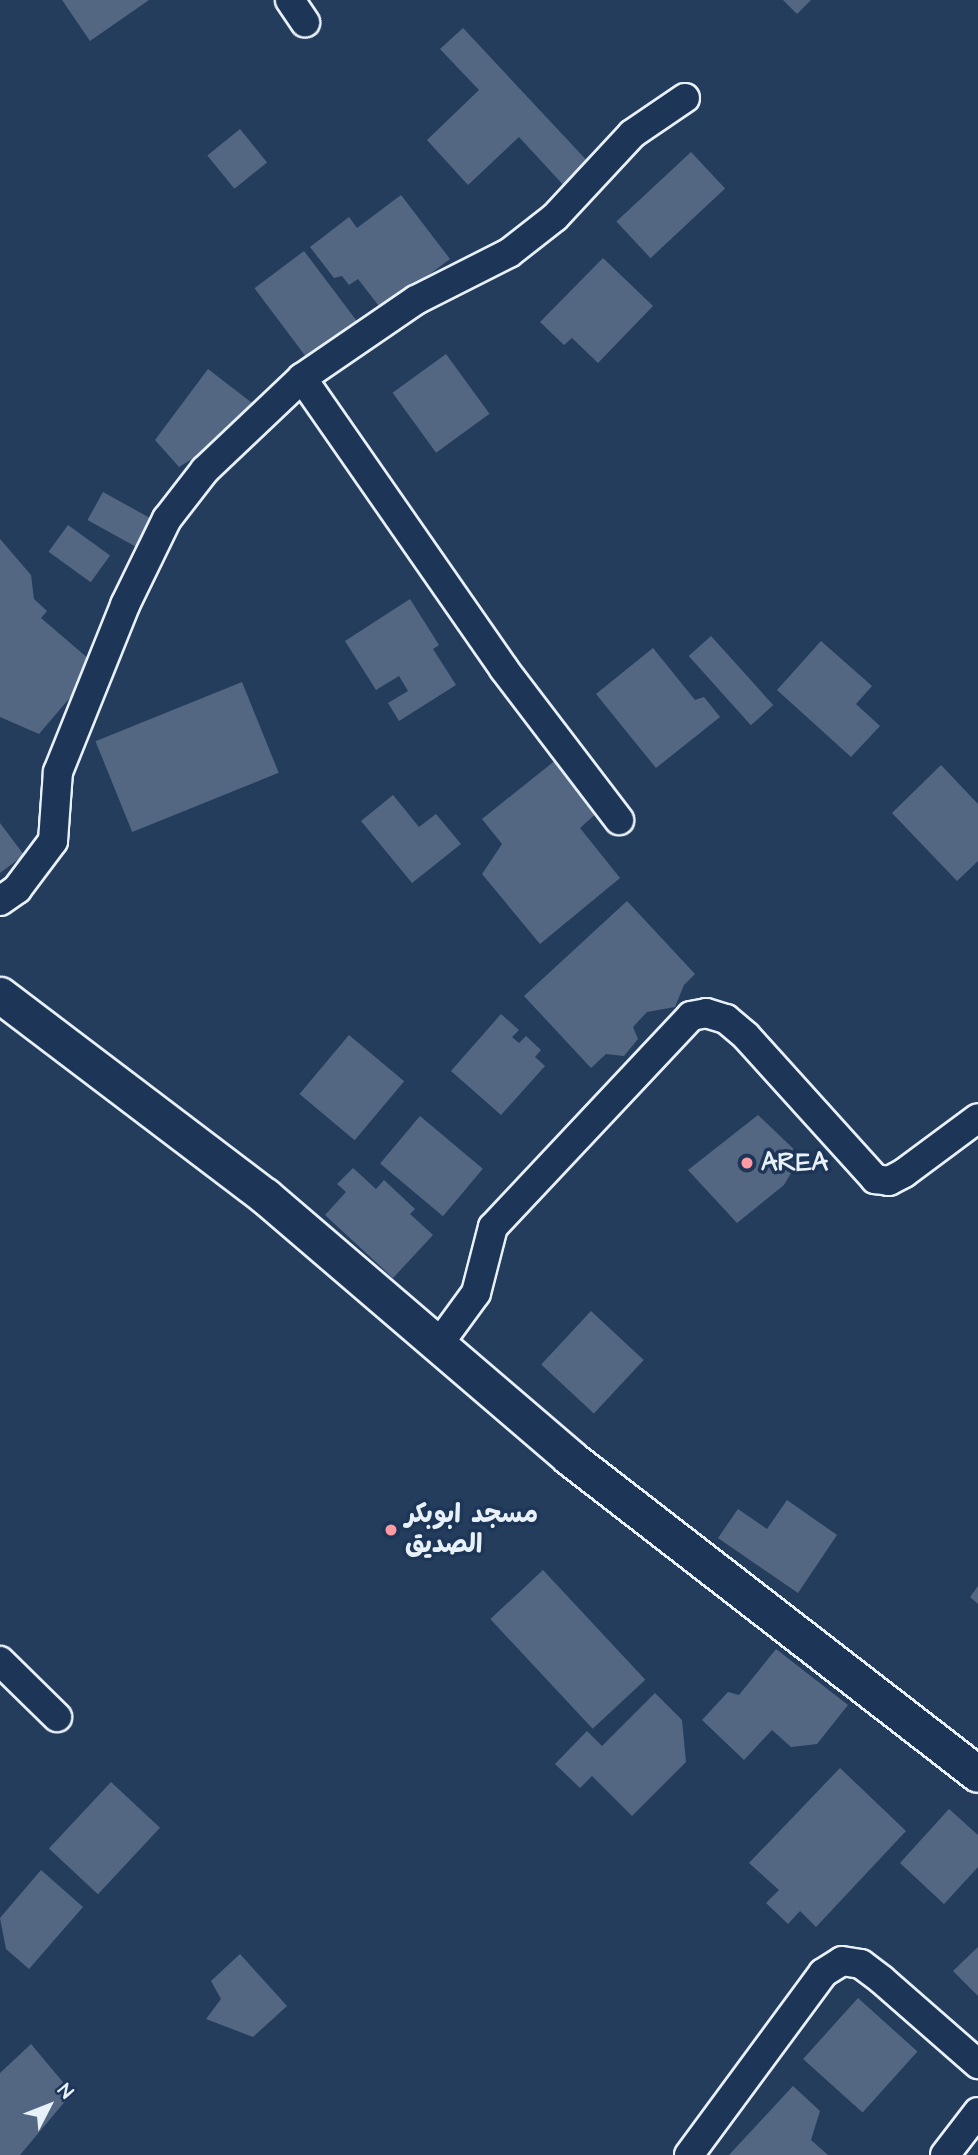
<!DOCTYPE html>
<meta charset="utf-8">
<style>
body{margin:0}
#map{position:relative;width:978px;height:2155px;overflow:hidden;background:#253d5d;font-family:"Architects Daughter","Playpen Sans Arabic",sans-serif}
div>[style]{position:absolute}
.building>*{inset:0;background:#536782;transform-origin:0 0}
.roads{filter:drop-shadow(2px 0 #e8f1f8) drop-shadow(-2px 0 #e8f1f8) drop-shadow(0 2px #e8f1f8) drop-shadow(0 -2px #e8f1f8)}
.minor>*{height:28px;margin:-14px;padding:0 14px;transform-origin:14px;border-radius:14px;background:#1d3557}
.tertiary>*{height:35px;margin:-17.5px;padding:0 17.5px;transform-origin:17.5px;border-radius:17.5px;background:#1d3557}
.dots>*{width:19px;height:19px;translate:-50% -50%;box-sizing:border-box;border:4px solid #1d3557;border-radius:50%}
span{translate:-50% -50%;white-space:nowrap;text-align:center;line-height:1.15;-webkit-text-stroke:7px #1d3557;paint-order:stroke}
.poi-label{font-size:26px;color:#e8f1f8;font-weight:700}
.left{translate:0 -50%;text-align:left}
.north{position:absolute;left:14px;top:2071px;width:70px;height:70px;-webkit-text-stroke:5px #1d3557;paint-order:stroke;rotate:48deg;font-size:19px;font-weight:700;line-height:28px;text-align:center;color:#e8f1f8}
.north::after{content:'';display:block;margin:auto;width:24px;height:32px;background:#e8f1f8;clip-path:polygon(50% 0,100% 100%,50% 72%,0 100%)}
</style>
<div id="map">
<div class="building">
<div style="clip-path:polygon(62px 0,149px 0,90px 41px)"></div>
<div style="clip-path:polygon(783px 0,811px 0,797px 14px)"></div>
<div style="clip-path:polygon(463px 28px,592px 166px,567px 189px,519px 137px,468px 185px,427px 140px,479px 90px,440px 49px)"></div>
<div style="left:240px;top:129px;width:43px;height:42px;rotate:51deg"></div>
<div style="left:691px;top:152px;width:50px;height:102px;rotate:47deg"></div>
<div style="clip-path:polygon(401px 195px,450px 259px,382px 310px,358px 279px,349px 285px,342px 276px,334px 278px,310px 247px,349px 217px,357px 228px)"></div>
<div style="left:304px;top:251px;width:94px;height:62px;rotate:53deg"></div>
<div style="clip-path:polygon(603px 258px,653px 306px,598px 363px,572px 338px,564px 345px,540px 322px)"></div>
<div style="left:446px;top:354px;width:74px;height:66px;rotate:54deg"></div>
<div style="clip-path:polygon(208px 369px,265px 413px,179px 467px,155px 440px)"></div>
<div style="left:103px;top:492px;width:62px;height:32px;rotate:29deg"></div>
<div style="left:68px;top:525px;width:52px;height:33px;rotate:36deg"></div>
<div style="clip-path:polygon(0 539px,31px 575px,34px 599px,47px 611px,41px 618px,97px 666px,39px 734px,0 717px)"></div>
<div style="clip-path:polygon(410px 599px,439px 645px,433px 649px,456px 685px,399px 721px,388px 703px,408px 691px,399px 676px,376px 690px,345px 641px)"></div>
<div style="left:711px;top:636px;width:93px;height:30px;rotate:48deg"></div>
<div style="clip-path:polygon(821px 641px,872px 686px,856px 704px,880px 726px,851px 757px,777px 690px)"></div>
<div style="clip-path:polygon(653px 648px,695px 700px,704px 697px,720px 717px,656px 768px,596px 694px)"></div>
<div style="left:242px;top:682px;width:98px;height:158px;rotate:68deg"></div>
<div style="clip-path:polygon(557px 759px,599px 811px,580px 828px,620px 878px,540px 944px,482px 874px,502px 844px,482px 819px)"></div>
<div style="clip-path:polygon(941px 765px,978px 804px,978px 861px,957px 881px,892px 813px)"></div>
<div style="clip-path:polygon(393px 795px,419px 827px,436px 814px,461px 844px,412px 883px,361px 821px)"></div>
<div style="clip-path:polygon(0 823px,24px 855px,0 873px)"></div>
<div style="clip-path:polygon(627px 901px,695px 974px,684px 985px,675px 1007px,647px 1012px,633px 1027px,638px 1039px,624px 1056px,606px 1054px,591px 1068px,524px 996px)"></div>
<div style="clip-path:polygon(501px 1014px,519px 1030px,512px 1037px,519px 1043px,526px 1036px,541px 1050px,535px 1057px,545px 1066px,501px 1115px,451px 1071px)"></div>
<div style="left:349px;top:1035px;width:72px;height:77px;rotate:40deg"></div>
<div style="clip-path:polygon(758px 1115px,801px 1156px,784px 1185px,737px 1223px,688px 1170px)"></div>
<div style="left:420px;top:1116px;width:82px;height:62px;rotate:40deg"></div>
<div style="clip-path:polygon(353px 1168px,376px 1189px,384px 1180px,415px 1209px,410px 1214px,433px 1235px,393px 1278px,325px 1215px,346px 1192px,337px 1184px)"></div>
<div style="left:591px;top:1311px;width:72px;height:73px;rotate:43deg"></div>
<div style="clip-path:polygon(787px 1500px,837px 1535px,798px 1593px,718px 1538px,738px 1509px,767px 1529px)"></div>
<div style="left:543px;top:1570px;width:150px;height:72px;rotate:47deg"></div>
<div style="clip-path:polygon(978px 1586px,978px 1604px,970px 1597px)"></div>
<div style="clip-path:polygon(776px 1649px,848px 1705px,817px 1744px,791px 1747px,772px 1730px,744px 1760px,702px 1720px,728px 1692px,739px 1695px)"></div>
<div style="clip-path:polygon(655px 1693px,682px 1720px,686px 1762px,632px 1816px,592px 1776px,580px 1788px,555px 1764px,587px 1731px,602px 1746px)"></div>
<div style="clip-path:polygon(840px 1768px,906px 1831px,816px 1927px,800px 1911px,788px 1924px,766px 1903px,779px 1890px,749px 1863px)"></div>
<div style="left:111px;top:1782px;width:67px;height:91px;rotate:43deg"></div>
<div style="clip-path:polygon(949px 1809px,978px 1835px,978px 1867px,944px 1904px,900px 1863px)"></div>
<div style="clip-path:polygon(41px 1870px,83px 1907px,29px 1969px,6px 1949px,0 1918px)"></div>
<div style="clip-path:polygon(978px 1947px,978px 1996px,953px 1971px)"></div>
<div style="clip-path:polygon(240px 1954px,287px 2006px,253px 2037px,206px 2019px,221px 1999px,211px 1981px)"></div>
<div style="left:858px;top:1998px;width:80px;height:82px;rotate:42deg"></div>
<div style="clip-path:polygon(31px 2044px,72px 2093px,20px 2155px,0 2155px,0 2073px)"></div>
<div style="clip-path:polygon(793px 2086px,820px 2111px,811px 2140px,828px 2155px,729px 2155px)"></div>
</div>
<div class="roads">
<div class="minor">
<div style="left:290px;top:0;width:27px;rotate:56deg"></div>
<div style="left:302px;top:378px;width:354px;rotate:55.2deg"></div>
<div style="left:504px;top:669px;width:190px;rotate:52.7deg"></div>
<div style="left:0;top:901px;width:21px;rotate:-35deg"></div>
<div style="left:17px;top:889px;width:60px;rotate:-53.1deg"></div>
<div style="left:53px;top:841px;width:69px;rotate:-85.9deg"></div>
<div style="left:58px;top:772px;width:180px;rotate:-68.1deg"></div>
<div style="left:125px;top:605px;width:96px;rotate:-64deg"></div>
<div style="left:167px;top:519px;width:62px;rotate:-52.2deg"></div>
<div style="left:205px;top:470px;width:134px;rotate:-43.5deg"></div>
<div style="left:302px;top:378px;width:138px;rotate:-34.4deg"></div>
<div style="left:416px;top:300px;width:104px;rotate:-26.8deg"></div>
<div style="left:509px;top:253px;width:58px;rotate:-38deg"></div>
<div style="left:555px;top:217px;width:113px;rotate:-47.1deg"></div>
<div style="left:632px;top:134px;width:64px;rotate:-34.2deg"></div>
<div style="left:438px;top:1345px;width:64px;rotate:-53.8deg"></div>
<div style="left:476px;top:1293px;width:68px;rotate:-75.6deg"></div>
<div style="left:493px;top:1227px;width:289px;rotate:-46.8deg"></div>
<div style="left:691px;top:1016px;width:15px;rotate:-11deg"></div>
<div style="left:706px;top:1013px;width:21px;rotate:17deg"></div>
<div style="left:726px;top:1019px;width:26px;rotate:40deg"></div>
<div style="left:746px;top:1036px;width:193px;rotate:47.9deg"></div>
<div style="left:875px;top:1179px;width:14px;rotate:8deg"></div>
<div style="left:889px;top:1181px;width:17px;rotate:-28deg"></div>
<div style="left:904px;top:1173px;width:92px;rotate:-36.6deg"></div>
<div style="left:0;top:1661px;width:80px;rotate:44.5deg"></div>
<div style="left:689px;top:2155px;width:226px;rotate:-53.6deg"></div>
<div style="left:823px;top:1973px;width:22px;rotate:-32deg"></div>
<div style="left:842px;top:1961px;width:19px;rotate:9deg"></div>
<div style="left:861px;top:1964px;width:26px;rotate:37deg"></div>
<div style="left:882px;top:1980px;width:128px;rotate:41.2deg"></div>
<div style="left:945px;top:2155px;width:54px;rotate:-52.5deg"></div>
</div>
<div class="tertiary">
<div style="left:0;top:995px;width:333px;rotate:37.2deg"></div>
<div style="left:265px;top:1196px;width:401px;rotate:40.6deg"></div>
<div style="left:569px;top:1457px;width:517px;rotate:37.78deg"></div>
</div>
</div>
<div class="dots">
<div style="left:747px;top:1163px;background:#ff9aa2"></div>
<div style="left:391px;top:1530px;background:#ff9aa2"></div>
</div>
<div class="poi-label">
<span class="left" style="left:761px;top:1163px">AREA</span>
<span class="left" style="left:405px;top:1530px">مسجد ابوبكر<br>الصديق</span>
</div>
<div class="north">N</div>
</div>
